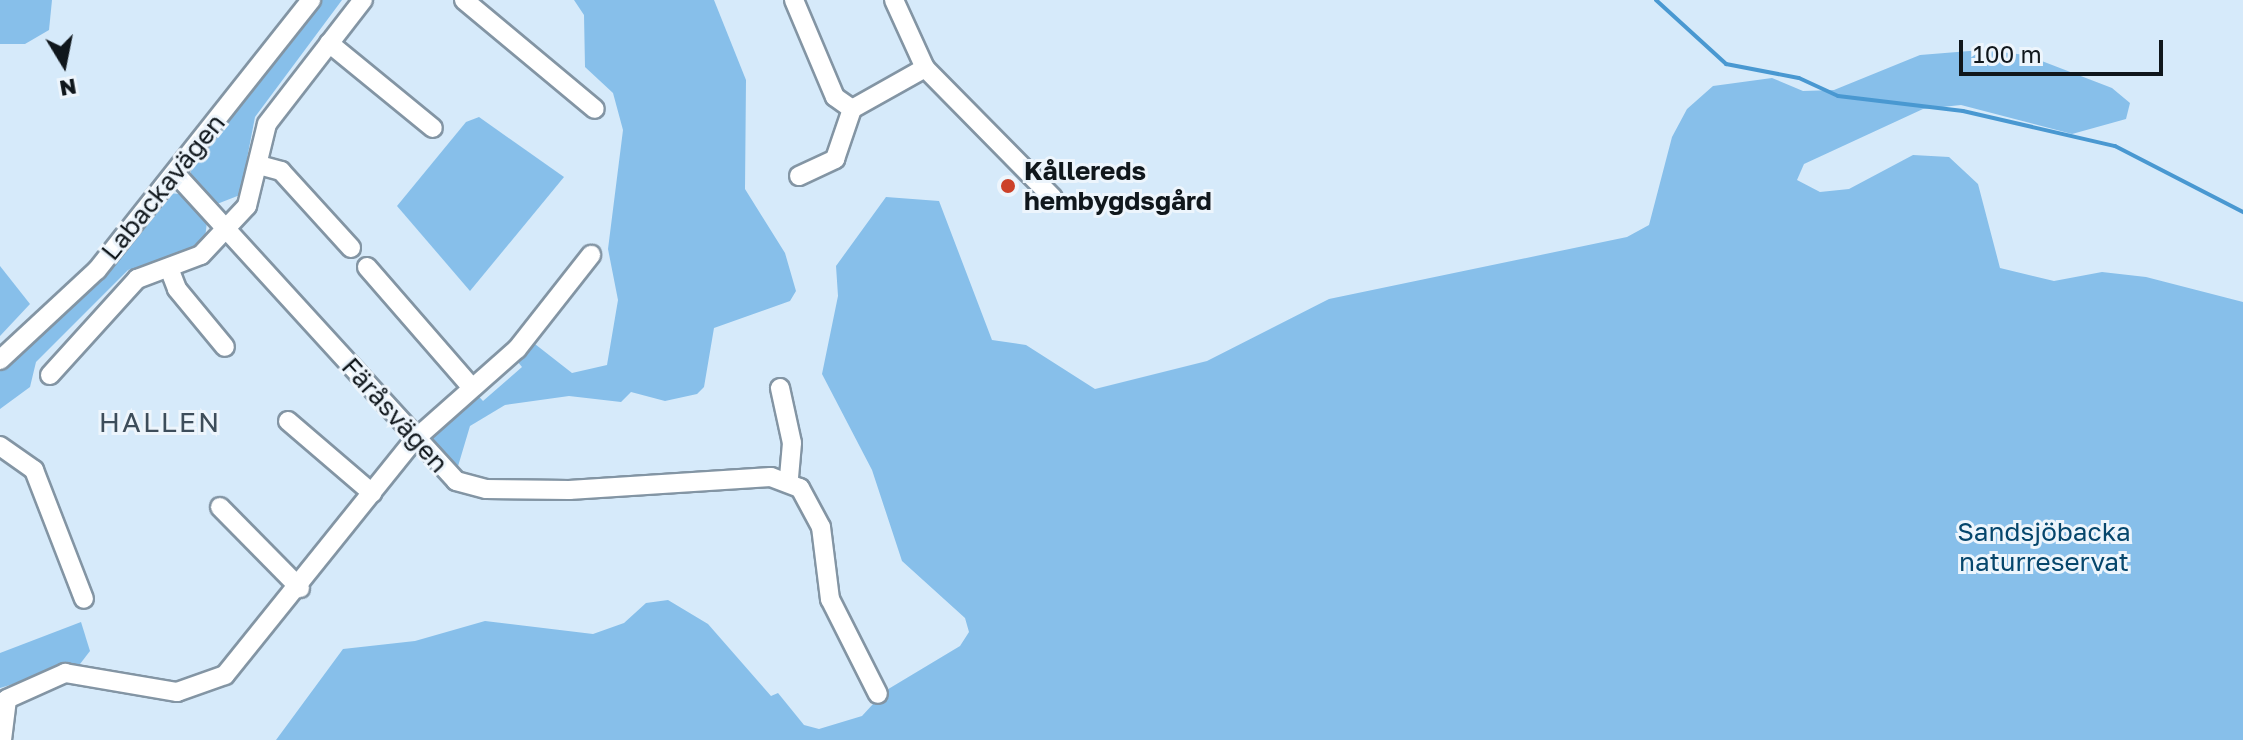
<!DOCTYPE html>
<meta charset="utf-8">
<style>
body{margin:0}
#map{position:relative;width:2243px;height:740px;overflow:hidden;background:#d6eafa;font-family:"Golos Text",sans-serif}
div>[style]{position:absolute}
.green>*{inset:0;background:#87bfea}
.stream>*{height:4px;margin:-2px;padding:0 2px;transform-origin:2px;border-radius:2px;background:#4998d1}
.roads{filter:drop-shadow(2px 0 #8395a4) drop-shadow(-2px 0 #8395a4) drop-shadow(0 2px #8395a4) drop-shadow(0 -2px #8395a4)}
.minor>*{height:18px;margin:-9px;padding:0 9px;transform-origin:9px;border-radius:9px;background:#fff}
.dots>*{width:22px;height:22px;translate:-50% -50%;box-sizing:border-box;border:4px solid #edf5fc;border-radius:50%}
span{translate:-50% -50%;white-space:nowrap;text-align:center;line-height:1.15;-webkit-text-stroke:6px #edf5fc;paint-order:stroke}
.poi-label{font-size:26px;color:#10171c;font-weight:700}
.left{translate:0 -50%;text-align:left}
.street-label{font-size:26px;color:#10171c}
.park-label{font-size:26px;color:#05466c}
.neighbourhood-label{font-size:28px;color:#3d4d5a;letter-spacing:2px}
.north{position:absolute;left:24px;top:24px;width:80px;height:80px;-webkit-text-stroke:6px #edf5fc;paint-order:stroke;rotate:170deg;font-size:22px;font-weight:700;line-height:32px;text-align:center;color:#10171c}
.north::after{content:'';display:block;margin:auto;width:28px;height:36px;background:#10171c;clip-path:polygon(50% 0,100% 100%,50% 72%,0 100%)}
.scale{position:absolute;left:1959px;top:40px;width:204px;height:36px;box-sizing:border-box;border:4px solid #10171c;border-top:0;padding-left:10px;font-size:24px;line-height:28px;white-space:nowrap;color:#10171c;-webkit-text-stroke:6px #edf5fc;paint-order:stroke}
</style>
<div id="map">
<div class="green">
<div style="clip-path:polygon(0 0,52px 0,49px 30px,25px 44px,0 44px)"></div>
<div style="clip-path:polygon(316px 0,342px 0,255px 117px,240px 195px,217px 204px,192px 181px,189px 160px)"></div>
<div style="clip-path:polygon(574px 0,714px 0,746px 80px,745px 189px,785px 253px,796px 291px,790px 301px,714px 328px,704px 387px,697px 394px,665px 401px,631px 392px,621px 402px,569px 396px,505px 405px,470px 426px,456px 473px,444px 470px,425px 431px,473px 390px,483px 401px,522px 367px,513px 356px,526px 337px,572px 373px,607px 365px,618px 300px,608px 249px,623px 130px,613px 93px,585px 67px,584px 15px)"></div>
<div style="clip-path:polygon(1982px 50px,2026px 55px,2112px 88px,2130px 103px,2126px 119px,2072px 134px,1961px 105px,1923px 109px,1804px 164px,1797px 180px,1820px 192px,1849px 189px,1913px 155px,1949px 157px,1978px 184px,2000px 268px,2054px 281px,2102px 272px,2146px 277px,2243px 302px,2243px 740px,276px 740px,343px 649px,415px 641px,485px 621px,593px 634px,624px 623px,646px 603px,668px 600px,708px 624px,771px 696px,778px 693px,804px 725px,819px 729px,862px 716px,885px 691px,960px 646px,969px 632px,965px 618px,902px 561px,872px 470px,822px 374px,838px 296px,836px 266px,886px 197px,939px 201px,992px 340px,1026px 345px,1095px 389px,1207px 361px,1329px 299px,1627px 237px,1649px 225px,1672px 137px,1687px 109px,1713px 86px,1772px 78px,1803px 91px,1834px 90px,1920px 55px)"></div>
<div style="clip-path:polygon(479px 117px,564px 177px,470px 291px,397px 206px,466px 122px)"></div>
<div style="clip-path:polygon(168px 193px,180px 194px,207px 222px,205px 238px,185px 253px,128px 270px,36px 362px,30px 387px,0 409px,0 368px,89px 287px)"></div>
<div style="clip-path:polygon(0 266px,30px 304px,0 336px)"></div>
<div style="clip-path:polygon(81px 622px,90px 651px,80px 664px,0 688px,0 653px)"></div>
</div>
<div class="stream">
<div style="left:1656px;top:0;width:95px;rotate:42.4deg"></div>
<div style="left:1726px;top:64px;width:74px;rotate:10.9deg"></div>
<div style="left:1799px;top:78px;width:43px;rotate:24.8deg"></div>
<div style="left:1838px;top:96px;width:126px;rotate:6.8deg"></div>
<div style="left:1963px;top:111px;width:156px;rotate:13deg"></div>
<div style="left:2115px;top:146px;width:144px;rotate:27.3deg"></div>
</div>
<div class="roads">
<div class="minor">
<div style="left:464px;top:0;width:170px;rotate:39.8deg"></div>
<div style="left:794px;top:0;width:105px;rotate:67.1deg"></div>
<div style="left:835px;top:97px;width:21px;rotate:35deg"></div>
<div style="left:894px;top:0;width:75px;rotate:65.5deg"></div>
<div style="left:925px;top:68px;width:182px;rotate:45.4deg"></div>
<div style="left:329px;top:43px;width:134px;rotate:39.3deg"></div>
<div style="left:259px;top:165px;width:23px;rotate:15deg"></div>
<div style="left:281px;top:171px;width:104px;rotate:47.7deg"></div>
<div style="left:175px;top:173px;width:417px;rotate:47.6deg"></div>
<div style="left:456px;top:481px;width:31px;rotate:15deg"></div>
<div style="left:486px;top:489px;width:83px;rotate:0.7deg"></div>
<div style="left:569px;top:490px;width:202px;rotate:-3.7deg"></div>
<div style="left:771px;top:477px;width:31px;rotate:21deg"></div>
<div style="left:800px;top:488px;width:44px;rotate:61.7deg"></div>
<div style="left:821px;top:527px;width:73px;rotate:82.9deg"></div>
<div style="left:830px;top:599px;width:106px;rotate:63.2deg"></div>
<div style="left:799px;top:176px;width:40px;rotate:-25deg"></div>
<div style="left:835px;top:159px;width:53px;rotate:-71.2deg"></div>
<div style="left:852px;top:109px;width:84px;rotate:-29.3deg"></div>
<div style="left:367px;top:267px;width:160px;rotate:49deg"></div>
<div style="left:169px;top:268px;width:22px;rotate:69deg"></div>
<div style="left:177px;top:289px;width:75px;rotate:50.4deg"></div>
<div style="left:0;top:360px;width:132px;rotate:-42.9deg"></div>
<div style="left:97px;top:270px;width:345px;rotate:-51.6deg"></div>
<div style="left:50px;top:375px;width:130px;rotate:-47.8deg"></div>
<div style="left:137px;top:279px;width:68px;rotate:-20.6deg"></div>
<div style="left:201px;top:255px;width:67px;rotate:-46.8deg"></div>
<div style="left:247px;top:206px;width:84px;rotate:-76.3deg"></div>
<div style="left:267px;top:124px;width:157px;rotate:-52.3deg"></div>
<div style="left:780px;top:388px;width:56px;rotate:77.7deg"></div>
<div style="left:792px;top:443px;width:38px;rotate:95deg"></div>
<div style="left:288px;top:421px;width:111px;rotate:40.6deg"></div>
<div style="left:0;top:446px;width:42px;rotate:35.2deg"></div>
<div style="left:34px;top:470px;width:138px;rotate:68.8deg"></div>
<div style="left:220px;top:507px;width:114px;rotate:45.4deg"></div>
<div style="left:2px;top:740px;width:41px;rotate:-83deg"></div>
<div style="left:7px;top:699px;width:64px;rotate:-24.1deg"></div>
<div style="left:65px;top:673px;width:114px;rotate:9.6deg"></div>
<div style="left:177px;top:692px;width:51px;rotate:-19.5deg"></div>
<div style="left:225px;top:675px;width:302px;rotate:-51.2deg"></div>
<div style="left:414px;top:440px;width:137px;rotate:-41.5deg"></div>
<div style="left:517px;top:349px;width:120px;rotate:-51.8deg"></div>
</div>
</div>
<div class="dots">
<div style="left:1008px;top:186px;background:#cc4129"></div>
</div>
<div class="poi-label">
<span class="left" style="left:1024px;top:186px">Kållereds<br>hembygdsgård</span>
</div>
<div class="street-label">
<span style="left:163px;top:187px;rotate:-51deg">Labackavägen</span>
<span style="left:395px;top:415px;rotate:48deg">Färåsvägen</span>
</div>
<div class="park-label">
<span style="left:2044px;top:547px">Sandsjöbacka<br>naturreservat</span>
</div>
<div class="neighbourhood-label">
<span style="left:160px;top:422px">HALLEN</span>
</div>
<div class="north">N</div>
<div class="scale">100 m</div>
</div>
